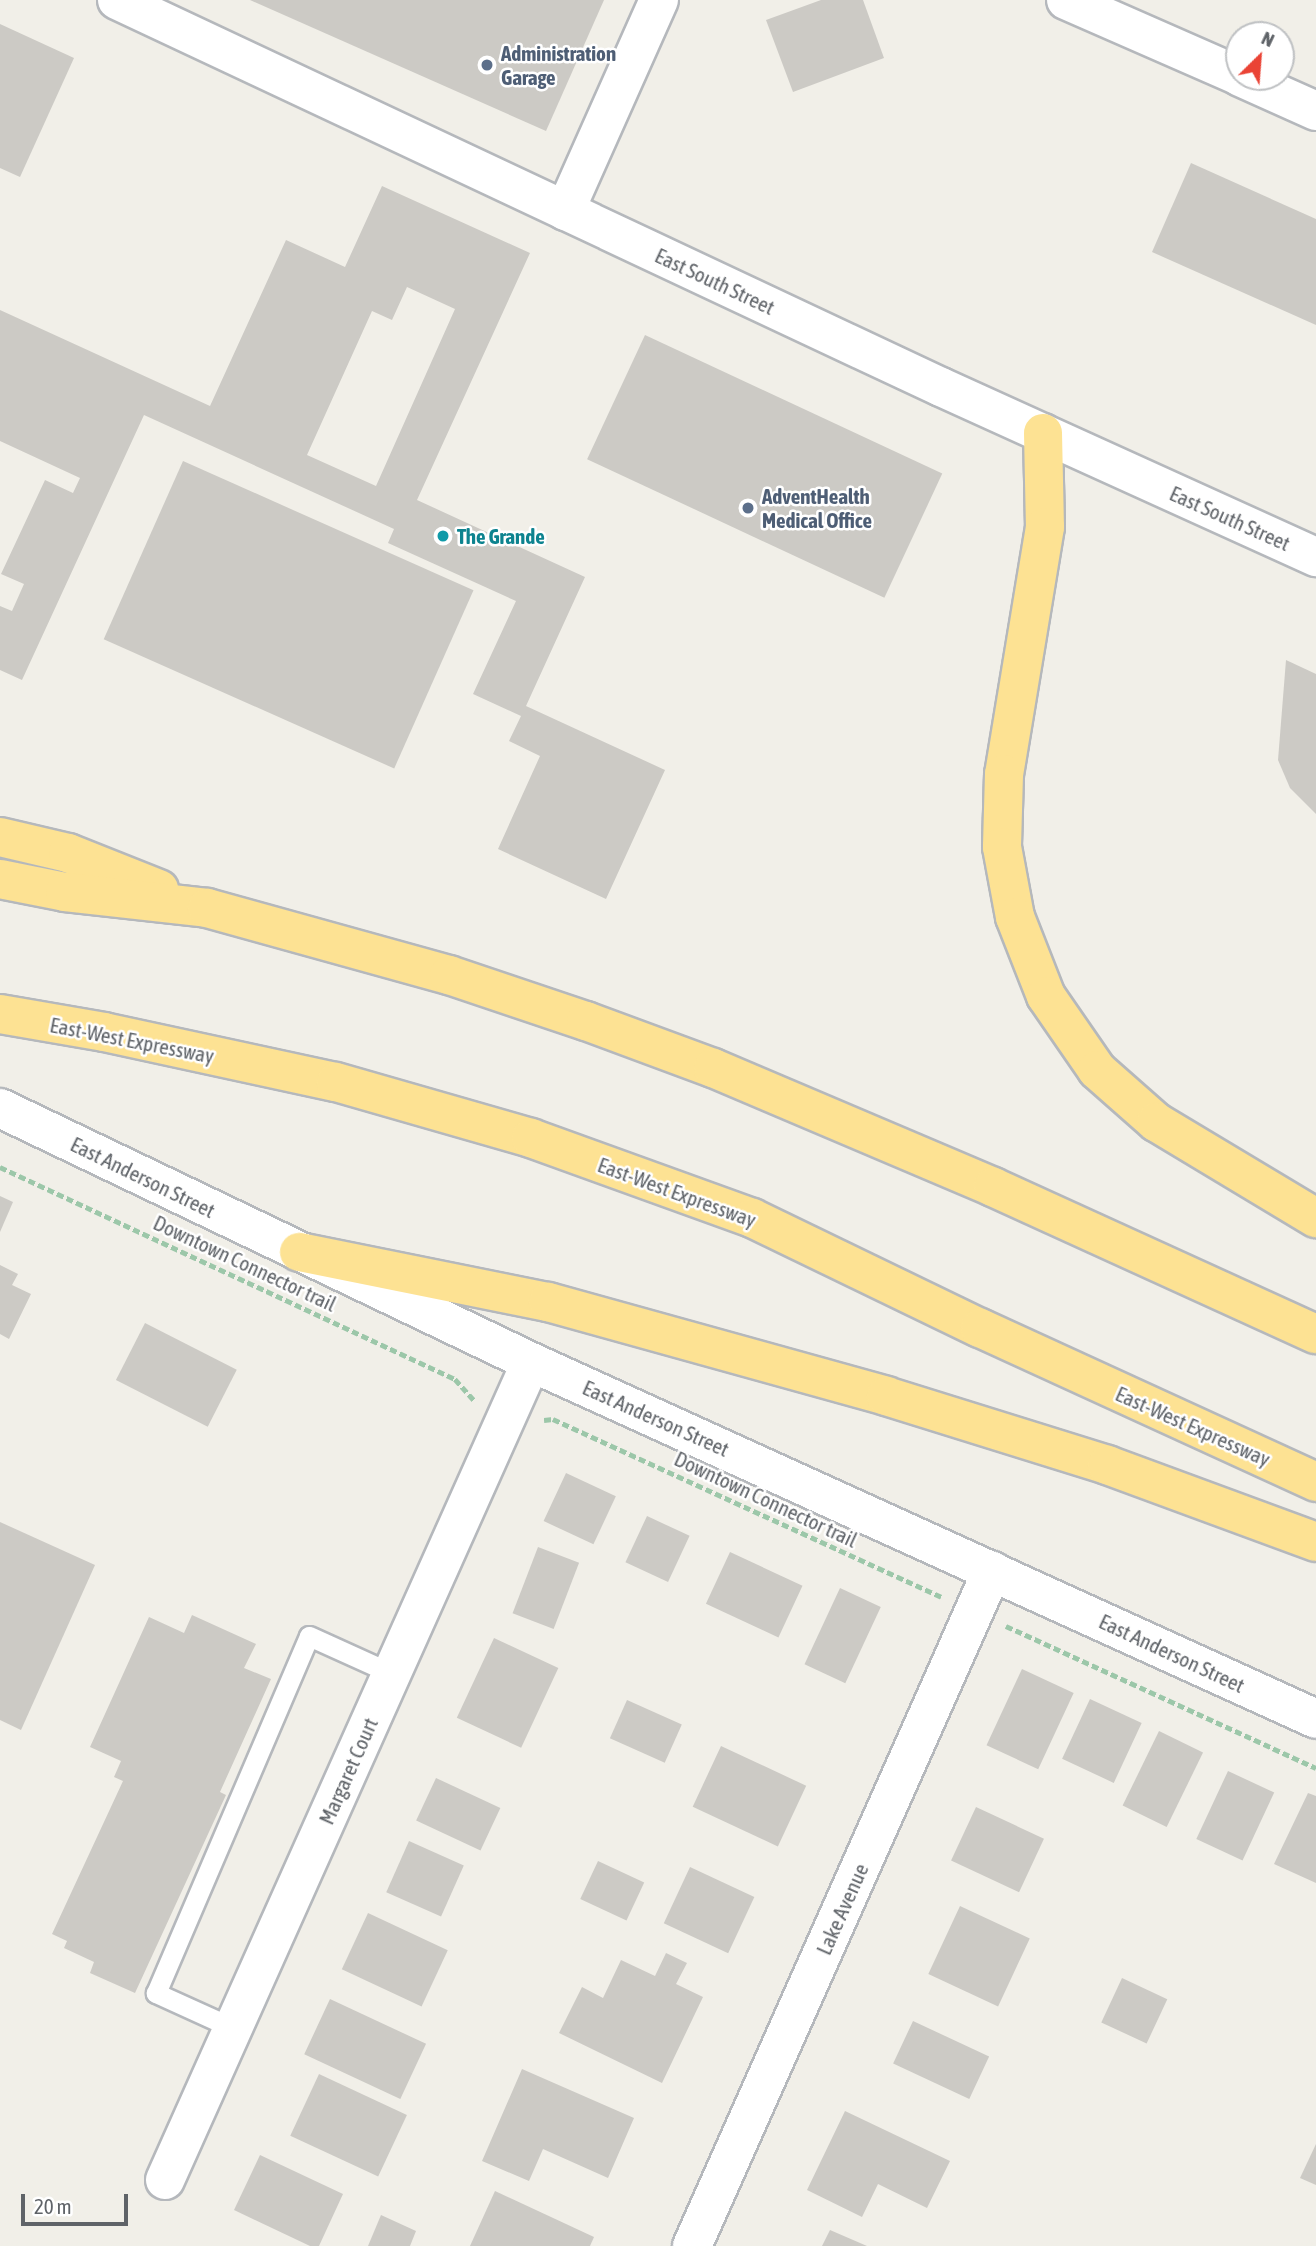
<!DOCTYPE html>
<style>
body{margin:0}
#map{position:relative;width:1316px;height:2246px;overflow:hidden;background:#f1efe8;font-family:"Asap Condensed",sans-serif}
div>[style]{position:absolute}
.building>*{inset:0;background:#cccac5;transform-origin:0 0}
.path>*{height:4.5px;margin-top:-2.25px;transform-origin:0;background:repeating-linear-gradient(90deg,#9cc7a9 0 7px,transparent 0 10.5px)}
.roads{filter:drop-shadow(2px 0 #b5b8bc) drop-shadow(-2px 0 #b5b8bc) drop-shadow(0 2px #b5b8bc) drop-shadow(0 -2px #b5b8bc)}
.lane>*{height:19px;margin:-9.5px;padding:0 9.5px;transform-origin:9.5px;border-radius:9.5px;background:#fff}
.street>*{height:38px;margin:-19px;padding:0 19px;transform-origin:19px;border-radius:19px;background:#fff}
.secondary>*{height:38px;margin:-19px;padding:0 19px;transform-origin:19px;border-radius:19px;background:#fff}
.highway>*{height:38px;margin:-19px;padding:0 19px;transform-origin:19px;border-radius:19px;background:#fde293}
.dots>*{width:19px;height:19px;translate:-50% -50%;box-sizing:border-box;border:4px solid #fff;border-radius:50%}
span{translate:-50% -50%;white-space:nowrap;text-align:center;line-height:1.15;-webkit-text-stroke:5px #fff;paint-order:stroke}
.service-label{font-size:21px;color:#4e5e75;font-weight:700}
.left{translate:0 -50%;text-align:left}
.street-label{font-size:21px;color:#5f6368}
.culture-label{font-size:21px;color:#0d838f;font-weight:700}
.north{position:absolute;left:1225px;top:21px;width:70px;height:70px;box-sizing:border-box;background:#fff;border:2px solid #bfc1c3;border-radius:50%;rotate:25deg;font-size:19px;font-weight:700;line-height:28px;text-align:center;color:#5f6368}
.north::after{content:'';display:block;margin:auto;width:24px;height:32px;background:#ea4335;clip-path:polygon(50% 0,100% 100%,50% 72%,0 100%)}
.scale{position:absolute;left:21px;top:2194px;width:107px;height:32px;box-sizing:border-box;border:4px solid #5f6368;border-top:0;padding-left:9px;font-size:21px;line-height:24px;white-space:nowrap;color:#5f6368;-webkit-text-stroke:5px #fff;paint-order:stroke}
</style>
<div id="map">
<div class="building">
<div style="clip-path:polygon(250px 0,604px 0,546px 131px)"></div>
<div style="clip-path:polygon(821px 0,863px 0,884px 58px,793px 92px,766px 20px)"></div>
<div style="clip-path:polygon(0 24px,74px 58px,20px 177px,0 168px)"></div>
<div style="clip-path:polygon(1191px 163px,1316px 219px,1316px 325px,1152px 252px)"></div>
<div style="clip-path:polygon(evenodd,382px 186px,530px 253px,417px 500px,585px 577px,526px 706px,665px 770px,606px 899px,498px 849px,540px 756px,509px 741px,521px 716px,473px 694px,516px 601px,388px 543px,394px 529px,144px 415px,22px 680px,0 670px,0 606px,12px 611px,24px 584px,1px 574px,45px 480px,73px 493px,80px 478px,0 441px,0 310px,210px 406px,286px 240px,345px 267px,382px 186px,407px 287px,455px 309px,376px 486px,307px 455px,372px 311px,392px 320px,407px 287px)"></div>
<div style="left:645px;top:335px;width:328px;height:137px;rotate:25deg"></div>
<div style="left:183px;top:461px;width:318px;height:195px;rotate:24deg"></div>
<div style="clip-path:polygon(1286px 660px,1316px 674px,1316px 814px,1290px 788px,1278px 760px)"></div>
<div style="clip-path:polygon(0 1196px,13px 1202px,0 1232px)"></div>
<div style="clip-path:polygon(0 1265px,18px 1274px,12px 1285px,31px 1294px,9px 1339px,0 1334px)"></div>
<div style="left:145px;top:1323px;width:103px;height:64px;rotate:27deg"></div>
<div style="left:566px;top:1473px;width:55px;height:53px;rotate:25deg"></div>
<div style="left:647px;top:1516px;width:47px;height:51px;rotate:25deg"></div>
<div style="clip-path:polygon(0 1522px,95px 1565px,21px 1730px,0 1720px)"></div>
<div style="left:538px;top:1547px;width:44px;height:71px;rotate:21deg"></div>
<div style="left:730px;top:1552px;width:80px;height:57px;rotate:25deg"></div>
<div style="left:840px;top:1588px;width:45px;height:84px;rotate:25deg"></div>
<div style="clip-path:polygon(192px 1615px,256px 1644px,244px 1668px,271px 1679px,220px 1792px,226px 1795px,135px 1993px,90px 1973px,94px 1962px,64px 1948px,67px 1941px,52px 1934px,123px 1781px,114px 1777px,121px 1761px,90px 1747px,149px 1617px,184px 1633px)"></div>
<div style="left:494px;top:1638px;width:71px;height:88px;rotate:25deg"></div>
<div style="left:1022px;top:1669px;width:57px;height:84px;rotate:25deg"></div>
<div style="left:1090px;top:1699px;width:57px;height:66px;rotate:25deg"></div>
<div style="left:627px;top:1700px;width:60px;height:42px;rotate:24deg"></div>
<div style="left:1159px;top:1731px;width:49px;height:83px;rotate:26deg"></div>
<div style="left:721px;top:1746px;width:94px;height:67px;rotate:25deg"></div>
<div style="left:1228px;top:1771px;width:51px;height:75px;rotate:25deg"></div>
<div style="left:436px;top:1778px;width:71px;height:47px;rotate:25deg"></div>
<div style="clip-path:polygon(1308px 1793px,1316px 1796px,1316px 1883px,1274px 1864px)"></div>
<div style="left:976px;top:1807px;width:75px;height:59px;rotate:25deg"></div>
<div style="left:409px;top:1841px;width:60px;height:56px;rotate:24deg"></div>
<div style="left:598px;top:1861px;width:51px;height:42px;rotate:25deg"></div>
<div style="left:690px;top:1867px;width:71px;height:62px;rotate:25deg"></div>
<div style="left:960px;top:1906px;width:77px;height:75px;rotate:25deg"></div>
<div style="left:368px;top:1913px;width:88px;height:62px;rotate:25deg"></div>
<div style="clip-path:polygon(666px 1953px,687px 1963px,676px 1984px,703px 1997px,662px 2083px,559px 2033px,582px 1987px,603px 1998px,621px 1960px,655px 1976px)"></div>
<div style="left:1122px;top:1978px;width:50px;height:49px;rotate:25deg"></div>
<div style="left:330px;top:1999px;width:106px;height:61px;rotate:25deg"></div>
<div style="left:913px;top:2021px;width:84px;height:47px;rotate:25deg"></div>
<div style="clip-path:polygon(522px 2069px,634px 2118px,608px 2178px,543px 2149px,529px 2181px,482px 2161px)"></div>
<div style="left:319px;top:2074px;width:97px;height:68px;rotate:25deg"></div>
<div style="clip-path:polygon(845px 2111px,950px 2161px,927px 2208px,878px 2184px,862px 2217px,807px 2190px)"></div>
<div style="clip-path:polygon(1316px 2144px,1316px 2185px,1300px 2178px)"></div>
<div style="clip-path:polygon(260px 2155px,343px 2194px,319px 2246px,310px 2246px,234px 2210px)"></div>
<div style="clip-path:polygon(495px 2191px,594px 2237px,590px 2246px,470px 2246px)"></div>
<div style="clip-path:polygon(381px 2215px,416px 2231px,410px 2246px,368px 2246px)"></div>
<div style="clip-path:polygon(830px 2230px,867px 2246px,822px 2246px)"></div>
</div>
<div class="path">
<div style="left:0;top:1167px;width:502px;rotate:24.98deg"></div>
<div style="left:455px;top:1379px;width:28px;rotate:48deg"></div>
<div style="left:544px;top:1420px;width:9px;rotate:-6deg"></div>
<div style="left:553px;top:1419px;width:427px;rotate:24.6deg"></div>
<div style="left:1006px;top:1626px;width:341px;rotate:24.6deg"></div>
</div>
<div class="roads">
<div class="lane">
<div style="left:233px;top:2028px;width:85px;rotate:-155.6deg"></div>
<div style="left:156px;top:1993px;width:388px;rotate:-66.8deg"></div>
<div style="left:309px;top:1636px;width:90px;rotate:24.3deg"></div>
</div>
<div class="street">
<div style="left:1066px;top:0;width:189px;rotate:23.7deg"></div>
<div style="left:1240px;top:77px;width:83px;rotate:24.1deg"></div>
<div style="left:565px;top:211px;width:231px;rotate:-66deg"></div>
<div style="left:165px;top:2180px;width:896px;rotate:-65.89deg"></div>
<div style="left:692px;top:2246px;width:739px;rotate:-66.04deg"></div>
</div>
<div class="secondary">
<div style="left:117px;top:0;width:910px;rotate:25.16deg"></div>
<div style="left:941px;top:387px;width:412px;rotate:24.4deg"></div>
<div style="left:0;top:1108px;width:589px;rotate:25.56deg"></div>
<div style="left:531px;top:1362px;width:862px;rotate:24.45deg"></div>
</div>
<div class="highway">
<div style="left:1043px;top:433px;width:94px;rotate:88.8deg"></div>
<div style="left:1045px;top:527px;width:250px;rotate:99.4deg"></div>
<div style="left:1004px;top:774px;width:73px;rotate:91.6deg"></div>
<div style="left:1002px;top:847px;width:71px;rotate:79.5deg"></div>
<div style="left:1015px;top:917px;width:85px;rotate:68.6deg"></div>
<div style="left:1046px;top:996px;width:90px;rotate:55.4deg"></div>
<div style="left:1097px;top:1070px;width:79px;rotate:41.4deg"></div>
<div style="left:1156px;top:1122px;width:187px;rotate:31deg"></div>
<div style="left:0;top:837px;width:70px;rotate:13.2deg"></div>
<div style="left:68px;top:853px;width:98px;rotate:21.6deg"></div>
<div style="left:0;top:879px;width:66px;rotate:11.3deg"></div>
<div style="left:65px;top:892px;width:143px;rotate:6.4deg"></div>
<div style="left:207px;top:908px;width:251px;rotate:15.5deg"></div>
<div style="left:449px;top:975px;width:145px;rotate:18.6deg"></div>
<div style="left:586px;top:1021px;width:135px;rotate:20.3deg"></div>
<div style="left:713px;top:1068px;width:304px;rotate:23deg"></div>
<div style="left:993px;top:1187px;width:355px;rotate:24.5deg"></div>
<div style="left:0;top:1014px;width:106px;rotate:9.8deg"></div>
<div style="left:104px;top:1032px;width:237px;rotate:12.2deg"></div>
<div style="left:336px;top:1082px;width:203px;rotate:16deg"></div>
<div style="left:531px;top:1138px;width:235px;rotate:19.9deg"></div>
<div style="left:752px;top:1218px;width:253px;rotate:25.8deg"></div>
<div style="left:980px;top:1328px;width:370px;rotate:24.6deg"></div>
<div style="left:299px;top:1252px;width:254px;rotate:11.4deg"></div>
<div style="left:548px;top:1302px;width:351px;rotate:15.5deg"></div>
<div style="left:886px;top:1396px;width:232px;rotate:17.3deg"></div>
<div style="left:1107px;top:1465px;width:223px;rotate:20.2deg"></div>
</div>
</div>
<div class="dots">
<div style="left:487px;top:65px;background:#5c6f8a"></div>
<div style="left:748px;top:508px;background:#5c6f8a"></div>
<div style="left:443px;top:536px;background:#0f9aa8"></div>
</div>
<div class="service-label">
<span class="left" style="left:501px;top:65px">Administration<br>Garage</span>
<span class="left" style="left:762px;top:508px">AdventHealth<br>Medical Office</span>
</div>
<div class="street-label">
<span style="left:715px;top:281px;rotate:25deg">East South Street</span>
<span style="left:1230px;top:518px;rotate:24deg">East South Street</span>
<span style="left:132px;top:1040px;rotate:11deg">East-West Expressway</span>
<span style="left:143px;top:1177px;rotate:26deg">East Anderson Street</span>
<span style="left:677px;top:1192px;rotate:20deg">East-West Expressway</span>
<span style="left:245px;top:1263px;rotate:25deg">Downtown Connector trail</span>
<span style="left:656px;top:1418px;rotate:24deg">East Anderson Street</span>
<span style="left:1193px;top:1426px;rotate:24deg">East-West Expressway</span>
<span style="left:766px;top:1499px;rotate:25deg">Downtown Connector trail</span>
<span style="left:1172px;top:1653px;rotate:25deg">East Anderson Street</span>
<span style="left:348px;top:1771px;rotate:-66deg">Margaret Court</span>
<span style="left:842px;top:1909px;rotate:-66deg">Lake Avenue</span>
</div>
<div class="culture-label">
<span class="left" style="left:457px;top:536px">The Grande</span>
</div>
<div class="north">N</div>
<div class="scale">20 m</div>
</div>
